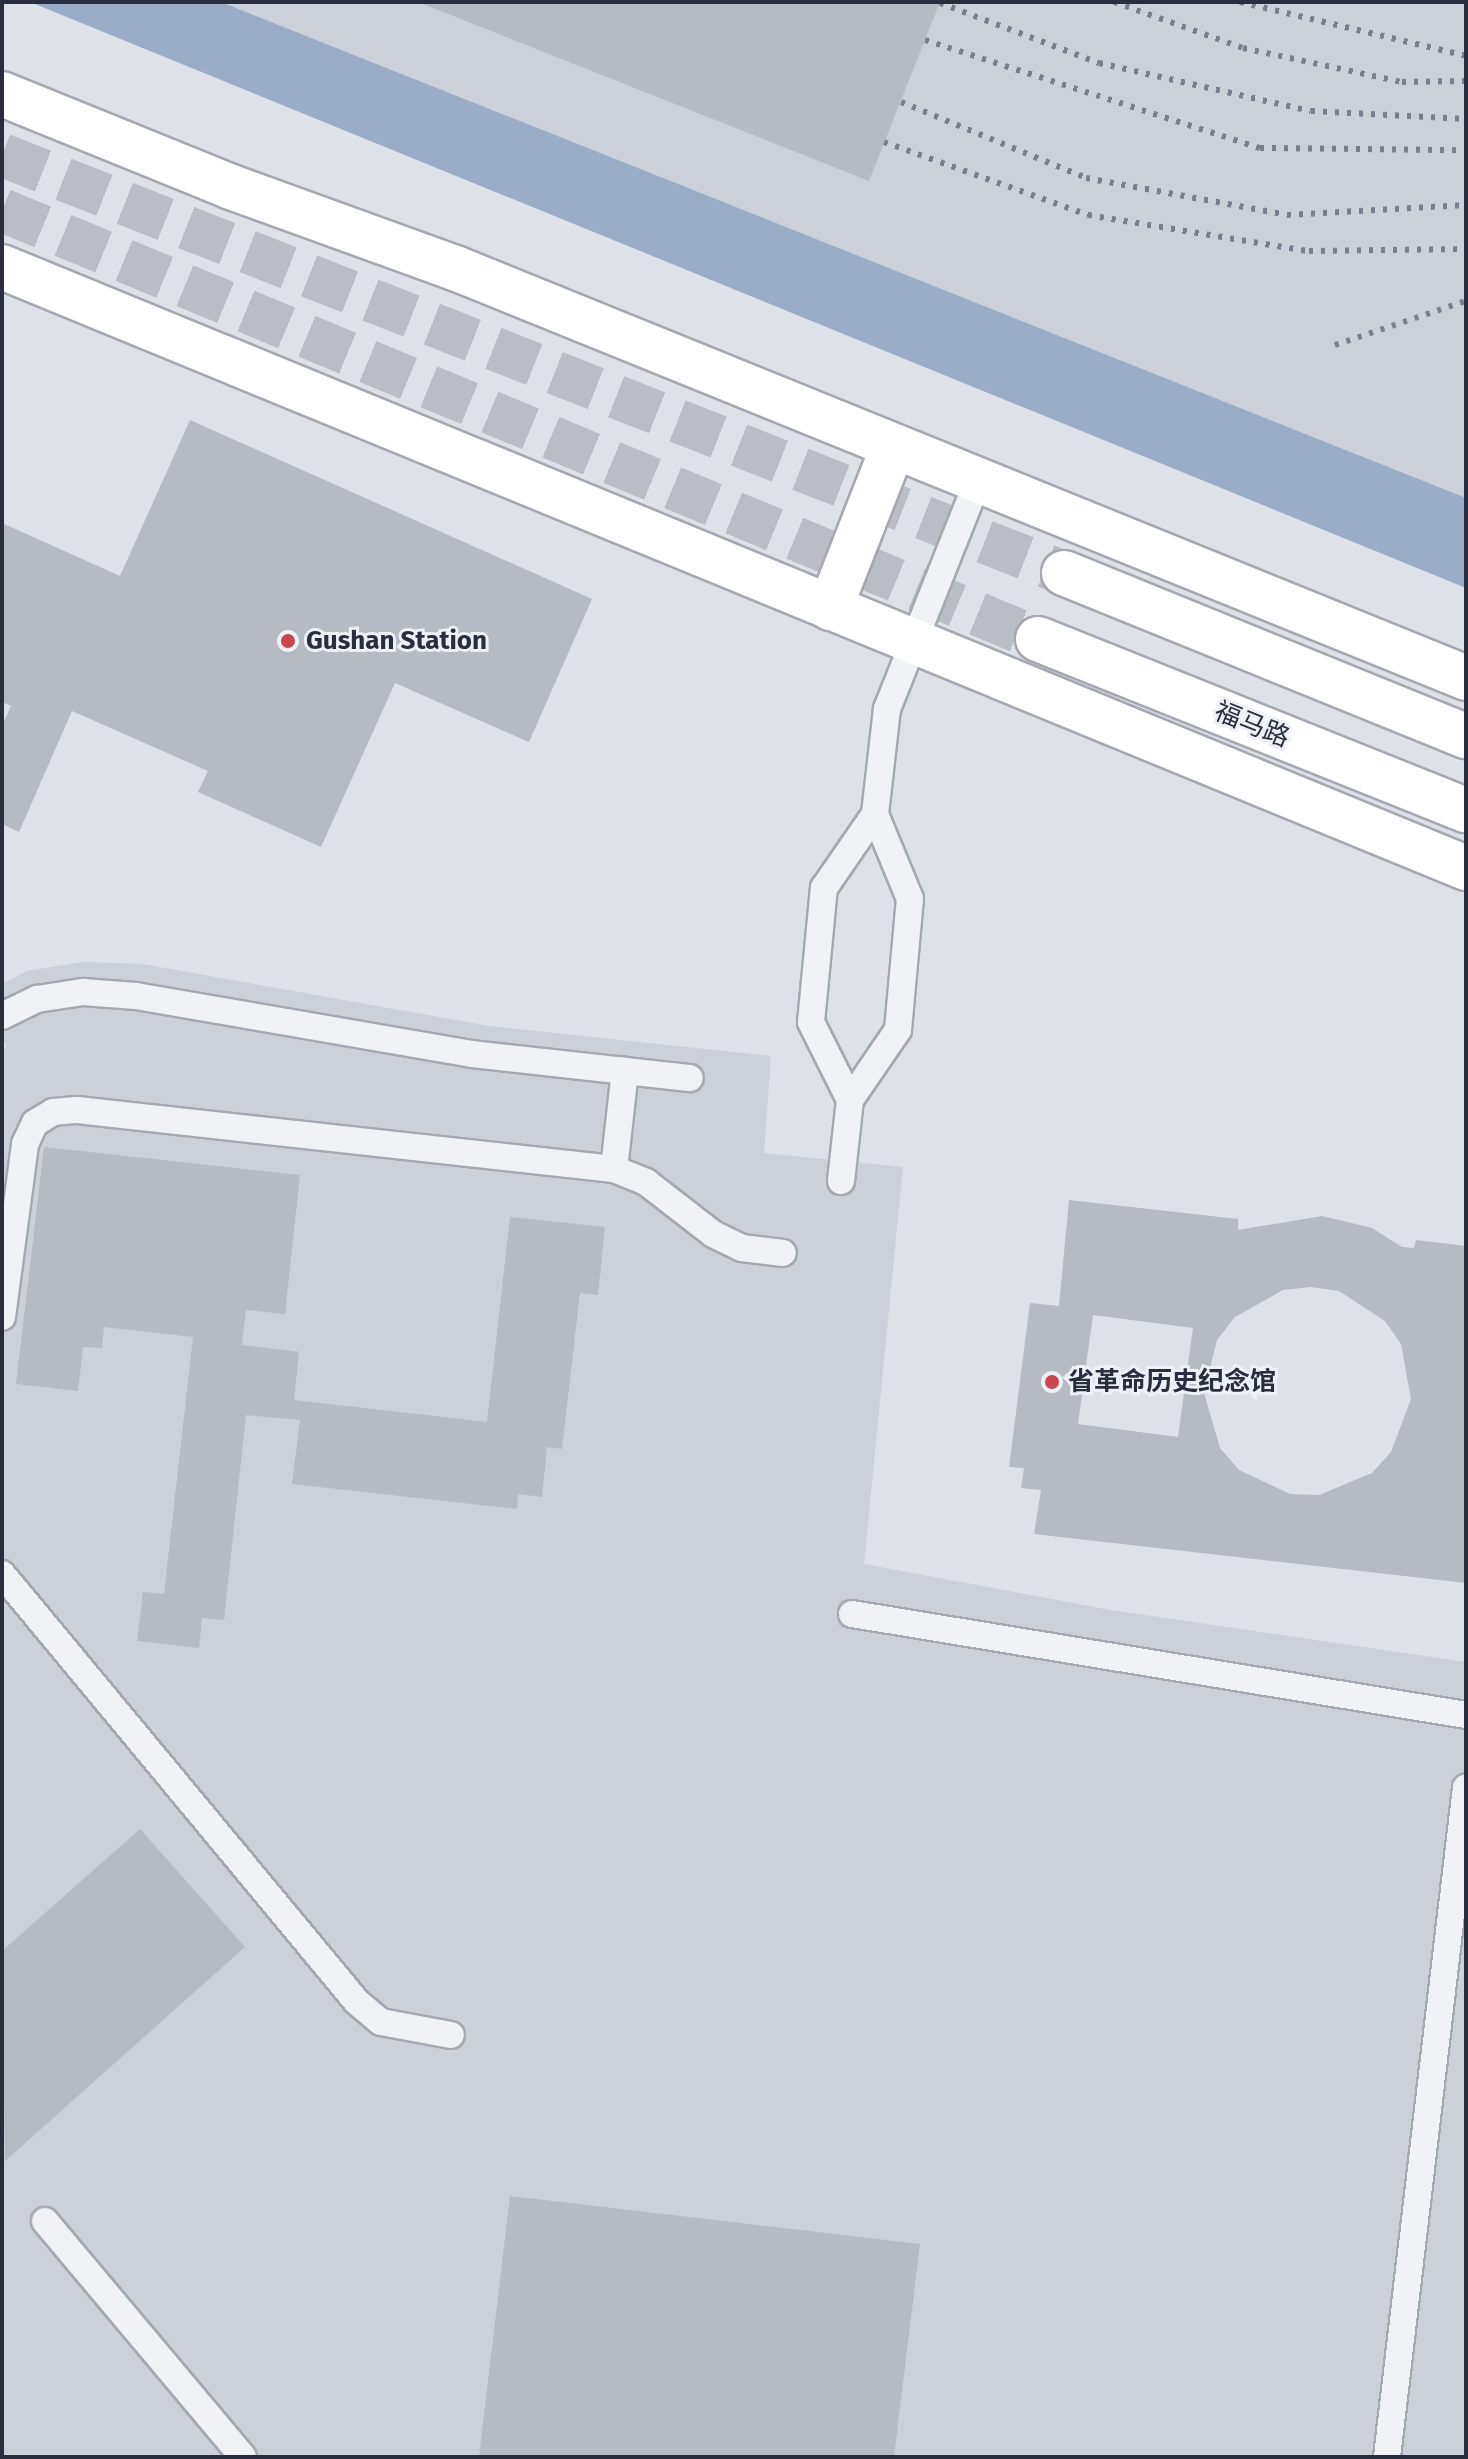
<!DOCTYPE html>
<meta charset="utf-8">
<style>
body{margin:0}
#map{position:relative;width:1468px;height:2459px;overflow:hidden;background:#dee1e7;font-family:"Fira Sans","Noto Sans SC",sans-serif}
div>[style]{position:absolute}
.built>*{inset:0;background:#ccd0d9}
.water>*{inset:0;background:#9aacc6}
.building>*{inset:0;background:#b5bac3}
.primary-tunnel>*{height:44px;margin-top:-22px;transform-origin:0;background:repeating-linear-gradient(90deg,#babdc5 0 44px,transparent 0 66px)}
.roads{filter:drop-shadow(2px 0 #a4a8b1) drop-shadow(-2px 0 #a4a8b1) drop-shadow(0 2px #a4a8b1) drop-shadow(0 -2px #a4a8b1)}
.service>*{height:26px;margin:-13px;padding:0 13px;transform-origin:13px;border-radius:13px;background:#f0f2f5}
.secondary>*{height:44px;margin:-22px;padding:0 22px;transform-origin:22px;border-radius:22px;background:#fff}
.primary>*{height:44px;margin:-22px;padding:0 22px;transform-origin:22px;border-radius:22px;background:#fff}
.rail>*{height:6px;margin-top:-3px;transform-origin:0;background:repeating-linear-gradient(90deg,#788090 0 4px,transparent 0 12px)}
.dots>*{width:22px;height:22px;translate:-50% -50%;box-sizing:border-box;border:4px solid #edf0f5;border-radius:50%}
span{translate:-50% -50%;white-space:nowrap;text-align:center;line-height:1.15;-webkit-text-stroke:6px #edf0f5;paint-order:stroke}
.poi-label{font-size:26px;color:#282e3d;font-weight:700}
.left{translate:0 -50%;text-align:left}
.street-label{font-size:26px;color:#282e3d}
.frame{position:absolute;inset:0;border:4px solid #282e3d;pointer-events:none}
</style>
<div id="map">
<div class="built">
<div style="clip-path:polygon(219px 2px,1466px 2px,1466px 498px,1376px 464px)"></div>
<div style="clip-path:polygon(83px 962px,143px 964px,489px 1026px,771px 1056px,764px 1153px,903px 1167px,864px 1564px,1111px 1610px,1466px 1662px,1466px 2457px,2px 2457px,2px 1050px,7px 1046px,2px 1038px,2px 984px,27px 971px)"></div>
</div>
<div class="water">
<div style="clip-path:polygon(30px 2px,221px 2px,1466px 498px,1466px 588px)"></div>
</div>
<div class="building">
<div style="clip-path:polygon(418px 2px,940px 2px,869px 181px)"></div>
<div style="clip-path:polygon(190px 420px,592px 599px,529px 742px,395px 683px,321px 847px,198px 792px,208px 771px,72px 711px,19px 832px,2px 824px,2px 726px,11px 706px,2px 702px,2px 523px,120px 576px)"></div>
<div style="clip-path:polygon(44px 1147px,300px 1175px,285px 1314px,246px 1310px,242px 1345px,299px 1352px,294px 1400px,487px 1422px,510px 1217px,605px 1227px,598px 1295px,580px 1293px,562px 1449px,547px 1447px,542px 1497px,518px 1494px,517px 1509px,292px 1484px,300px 1420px,246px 1415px,224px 1620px,202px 1618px,199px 1648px,137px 1641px,143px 1592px,164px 1594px,193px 1337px,104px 1327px,102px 1348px,83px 1347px,78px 1391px,16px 1384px)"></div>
<div style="clip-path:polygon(evenodd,1069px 1200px,1238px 1219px,1238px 1230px,1322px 1216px,1372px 1228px,1402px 1247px,1414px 1248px,1416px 1240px,1466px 1246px,1466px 1583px,1034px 1534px,1041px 1490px,1021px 1488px,1024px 1468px,1009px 1467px,1030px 1303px,1059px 1306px,1069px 1200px,1311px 1287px,1339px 1291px,1385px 1321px,1401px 1344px,1411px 1399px,1391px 1452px,1372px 1473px,1319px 1495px,1290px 1494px,1239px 1470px,1220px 1448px,1204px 1393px,1217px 1340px,1235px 1317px,1283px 1290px,1311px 1287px,1069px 1200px,1093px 1315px,1193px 1328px,1178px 1437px,1078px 1424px,1093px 1315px)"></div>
<div style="clip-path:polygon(140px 1829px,245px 1947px,5px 2161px,2px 1951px)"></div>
<div style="clip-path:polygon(510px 2196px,920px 2244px,894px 2457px,479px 2457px)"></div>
</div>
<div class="primary-tunnel">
<div style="left:2px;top:155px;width:1141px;rotate:21.48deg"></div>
<div style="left:2px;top:210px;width:1121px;rotate:22.49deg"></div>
</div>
<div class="roads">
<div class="service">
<div style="left:2px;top:1016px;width:39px;rotate:-26deg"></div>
<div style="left:37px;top:999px;width:47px;rotate:-8.7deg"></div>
<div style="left:83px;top:992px;width:53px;rotate:4.3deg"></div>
<div style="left:136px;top:996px;width:341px;rotate:9.8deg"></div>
<div style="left:472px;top:1054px;width:219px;rotate:6.3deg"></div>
<div style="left:850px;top:1100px;width:87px;rotate:-116.6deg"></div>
<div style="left:811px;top:1022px;width:135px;rotate:-84.5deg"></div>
<div style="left:824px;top:888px;width:90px;rotate:-55.4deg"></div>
<div style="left:875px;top:814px;width:106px;rotate:-83.5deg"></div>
<div style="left:887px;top:709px;width:246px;rotate:-68.3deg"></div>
<div style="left:614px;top:1169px;width:99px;rotate:-83.6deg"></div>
<div style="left:841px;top:1181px;width:81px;rotate:-83.7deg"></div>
<div style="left:850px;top:1100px;width:85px;rotate:-55.6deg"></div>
<div style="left:898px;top:1030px;width:132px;rotate:-84.8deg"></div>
<div style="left:910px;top:899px;width:92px;rotate:-112.4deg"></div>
<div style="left:2px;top:1317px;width:175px;rotate:-82.4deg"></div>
<div style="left:25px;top:1144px;width:23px;rotate:-65deg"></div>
<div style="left:35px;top:1123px;width:21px;rotate:-31deg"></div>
<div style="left:53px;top:1112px;width:24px;rotate:-5deg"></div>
<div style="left:77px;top:1110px;width:540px;rotate:6.27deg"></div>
<div style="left:614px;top:1169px;width:35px;rotate:22deg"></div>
<div style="left:646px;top:1182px;width:85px;rotate:37.8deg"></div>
<div style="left:713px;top:1234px;width:32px;rotate:26deg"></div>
<div style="left:742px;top:1248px;width:41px;rotate:7deg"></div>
<div style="left:2px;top:1574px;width:556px;rotate:50.33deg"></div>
<div style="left:357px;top:2002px;width:31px;rotate:40deg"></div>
<div style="left:381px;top:2022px;width:71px;rotate:10.5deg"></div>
<div style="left:852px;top:1614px;width:622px;rotate:9.34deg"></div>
<div style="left:45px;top:2221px;width:308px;rotate:50deg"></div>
<div style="left:1387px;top:2457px;width:674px;rotate:-83.27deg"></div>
</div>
<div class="secondary">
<div style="left:2px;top:94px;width:247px;rotate:22.1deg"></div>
<div style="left:231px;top:187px;width:238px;rotate:19.9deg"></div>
<div style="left:455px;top:268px;width:1091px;rotate:22.07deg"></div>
<div style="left:2px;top:267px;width:1583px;rotate:22.32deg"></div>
<div style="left:830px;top:608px;width:173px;rotate:-68.6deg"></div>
</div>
<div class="primary">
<div style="left:1064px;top:573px;width:434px;rotate:22.1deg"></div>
<div style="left:1038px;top:639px;width:461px;rotate:21.8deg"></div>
</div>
</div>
<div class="rail">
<div style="left:1114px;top:2px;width:137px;rotate:19.6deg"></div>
<div style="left:1243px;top:48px;width:163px;rotate:12.1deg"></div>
<div style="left:1402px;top:82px;width:64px;rotate:-0.9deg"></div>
<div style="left:1240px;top:2px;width:232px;rotate:13.4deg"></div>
<div style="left:940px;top:3px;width:170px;rotate:20.7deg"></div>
<div style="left:1099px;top:63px;width:217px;rotate:12.8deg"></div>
<div style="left:1311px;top:111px;width:155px;rotate:3deg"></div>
<div style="left:925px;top:40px;width:352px;rotate:17.9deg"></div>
<div style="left:1260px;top:148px;width:206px;rotate:0.6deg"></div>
<div style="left:901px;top:102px;width:200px;rotate:22.3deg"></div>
<div style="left:1086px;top:178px;width:204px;rotate:10.4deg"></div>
<div style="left:1287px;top:215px;width:179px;rotate:-3.2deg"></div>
<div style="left:884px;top:142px;width:217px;rotate:19.7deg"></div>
<div style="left:1088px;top:215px;width:224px;rotate:9.3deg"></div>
<div style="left:1309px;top:251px;width:157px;rotate:-0.7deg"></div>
<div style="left:1335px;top:345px;width:138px;rotate:-18.6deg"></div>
</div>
<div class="dots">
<div style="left:288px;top:641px;background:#c84752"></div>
<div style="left:1052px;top:1382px;background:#c84752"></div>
</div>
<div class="poi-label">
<span class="left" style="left:306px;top:641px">Gushan Station</span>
<span class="left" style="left:1068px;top:1382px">省革命历史纪念馆</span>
</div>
<div class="street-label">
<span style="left:1252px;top:725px;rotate:22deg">福马路</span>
</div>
<div class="frame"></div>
</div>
